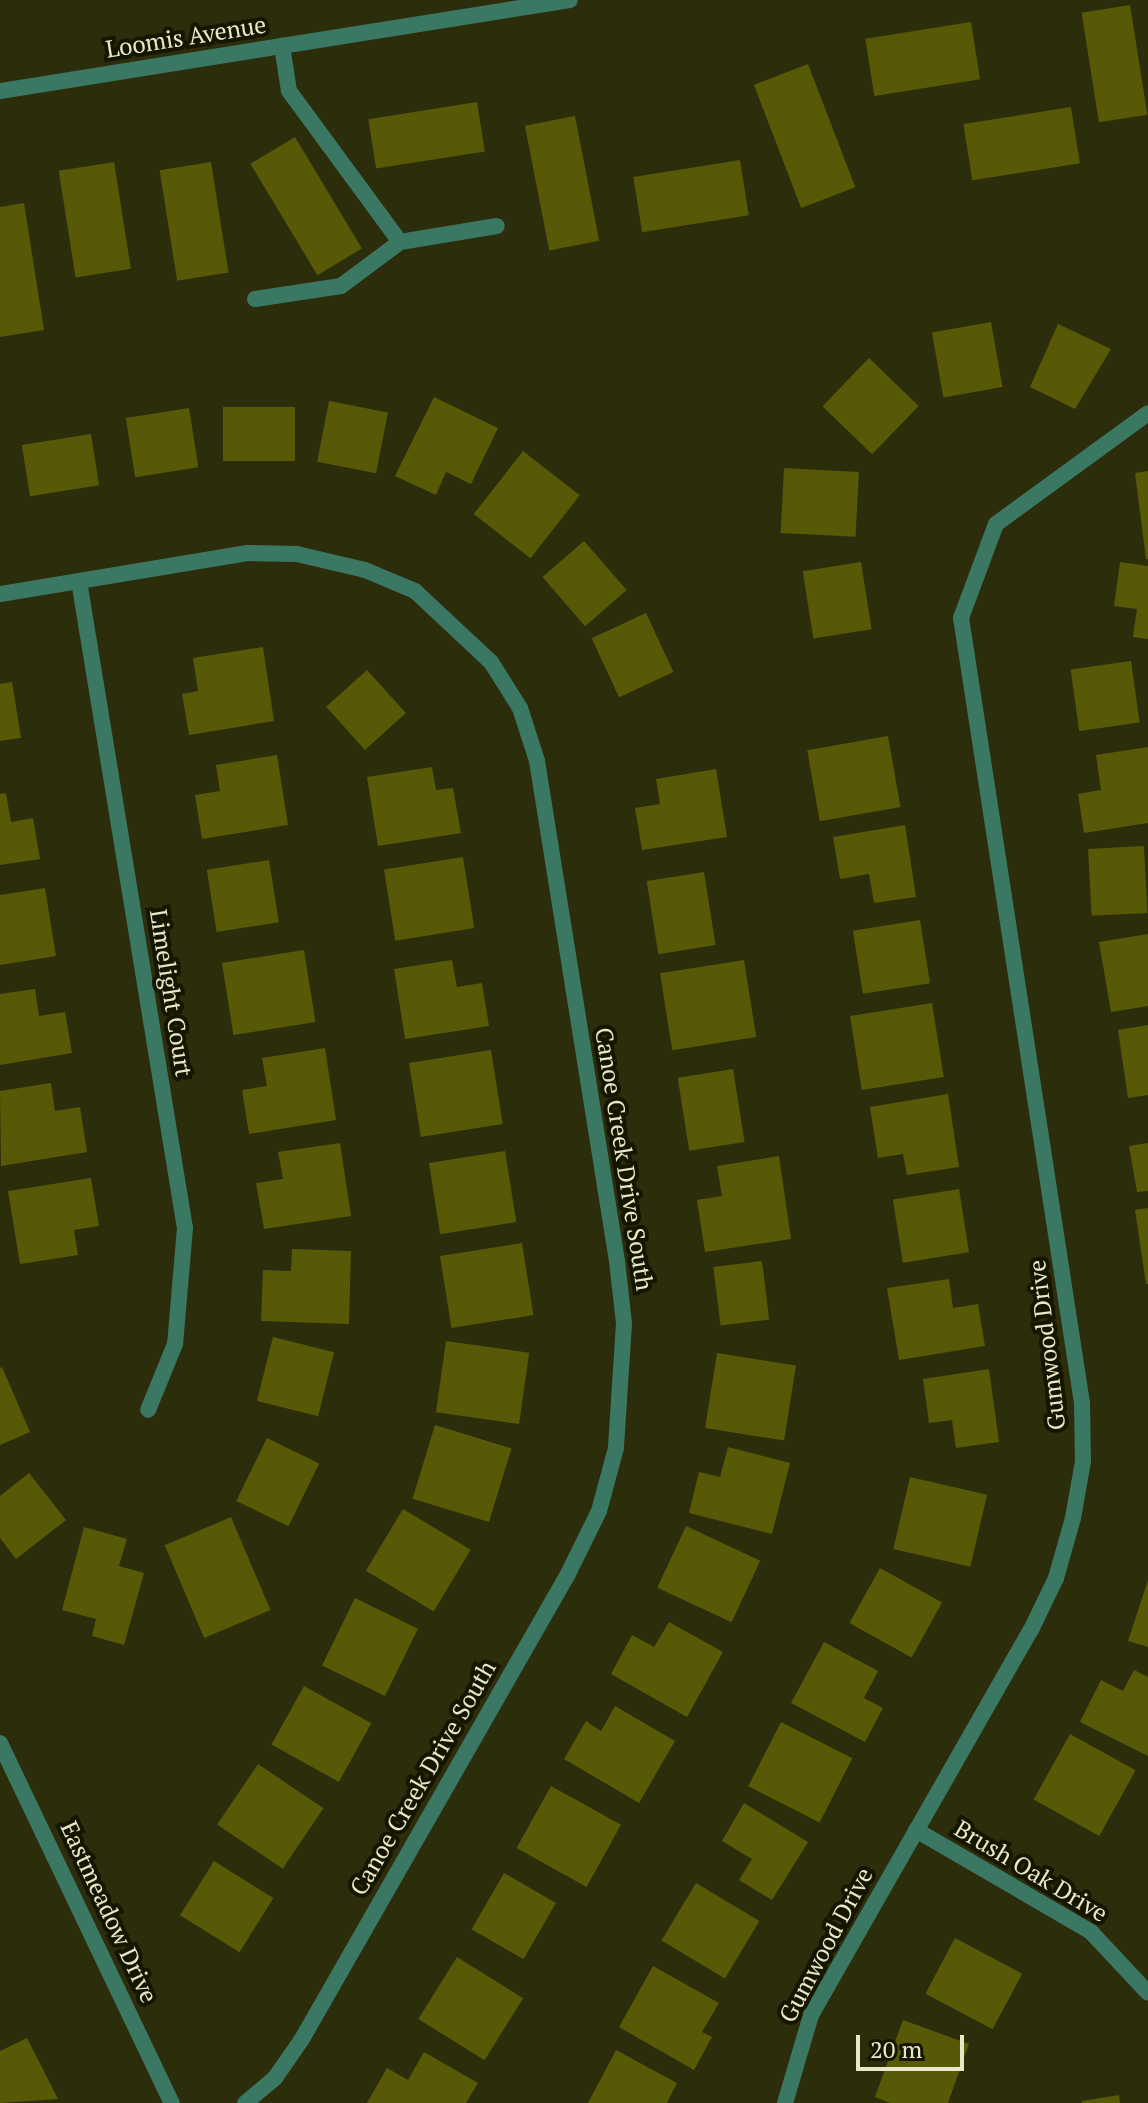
<!DOCTYPE html>
<style>
body{margin:0}
#map{position:relative;width:1148px;height:2103px;overflow:hidden;background:#2c2d0b;font-family:"PT Serif",serif}
div>[style]{position:absolute}
.building>*{inset:0;background:#585907;transform-origin:0 0}
.service>*{height:16px;margin:-8px;padding:0 8px;transform-origin:8px;border-radius:8px;background:#3a7864}
.minor>*{height:16px;margin:-8px;padding:0 8px;transform-origin:8px;border-radius:8px;background:#3a7864}
span{translate:-50% -50%;white-space:nowrap;text-align:center;line-height:1.15;-webkit-text-stroke:8px #151500;paint-order:stroke}
.street-label{font-size:24px;color:#e6e8c7}
.scale{position:absolute;left:856px;top:2035px;width:108px;height:36px;box-sizing:border-box;border:4px solid #e6e8c7;border-top:0;padding-left:10px;font-size:24px;line-height:28px;white-space:nowrap;color:#e6e8c7;-webkit-text-stroke:6px #151500;paint-order:stroke}
</style>
<div id="map">
<div class="building">
<div style="left:1130px;top:5px;width:111px;height:49px;rotate:81deg"></div>
<div style="left:971px;top:22px;width:58px;height:107px;rotate:81deg"></div>
<div style="left:808px;top:64px;width:132px;height:58px;rotate:69deg"></div>
<div style="left:477px;top:102px;width:50px;height:110px;rotate:81deg"></div>
<div style="left:1071px;top:107px;width:57px;height:109px;rotate:81deg"></div>
<div style="left:575px;top:116px;width:127px;height:51px;rotate:79deg"></div>
<div style="left:295px;top:137px;width:130px;height:52px;rotate:59deg"></div>
<div style="left:740px;top:160px;width:56px;height:108px;rotate:81deg"></div>
<div style="left:114px;top:162px;width:108px;height:56px;rotate:81deg"></div>
<div style="left:211px;top:162px;width:112px;height:52px;rotate:81deg"></div>
<div style="clip-path:polygon(24px 203px,44px 330px,0 337px,0 207px)"></div>
<div style="left:991px;top:322px;width:66px;height:60px;rotate:80deg"></div>
<div style="clip-path:polygon(1058px 324px,1111px 349px,1075px 409px,1030px 387px)"></div>
<div style="left:869px;top:358px;width:69px;height:67px;rotate:44deg"></div>
<div style="clip-path:polygon(434px 397px,498px 428px,471px 484px,446px 472px,436px 495px,395px 476px)"></div>
<div style="left:329px;top:401px;width:60px;height:62px;rotate:11deg"></div>
<div style="left:295px;top:407px;width:54px;height:72px;rotate:90deg"></div>
<div style="left:189px;top:408px;width:60px;height:64px;rotate:81deg"></div>
<div style="left:91px;top:434px;width:52px;height:70px;rotate:81deg"></div>
<div style="left:523px;top:451px;width:72px;height:80px;rotate:38deg"></div>
<div style="left:784px;top:468px;width:75px;height:65px;rotate:3deg"></div>
<div style="clip-path:polygon(1148px 471px,1148px 559px,1146px 559px,1135px 473px)"></div>
<div style="left:584px;top:541px;width:65px;height:55px;rotate:49deg"></div>
<div style="left:861px;top:562px;width:68px;height:59px;rotate:81deg"></div>
<div style="clip-path:polygon(1120px 562px,1148px 566px,1148px 639px,1133px 637px,1137px 609px,1114px 606px)"></div>
<div style="left:646px;top:613px;width:65px;height:60px;rotate:65deg"></div>
<div style="clip-path:polygon(263px 647px,274px 721px,189px 735px,182px 694px,198px 691px,193px 658px)"></div>
<div style="left:1131px;top:661px;width:62px;height:61px;rotate:82deg"></div>
<div style="left:367px;top:670px;width:58px;height:55px;rotate:48deg"></div>
<div style="clip-path:polygon(12px 682px,21px 738px,0 741px,0 684px)"></div>
<div style="left:888px;top:736px;width:72px;height:82px;rotate:80deg"></div>
<div style="clip-path:polygon(1148px 747px,1148px 823px,1084px 833px,1078px 794px,1101px 790px,1096px 755px)"></div>
<div style="clip-path:polygon(277px 755px,288px 825px,202px 839px,195px 795px,220px 791px,216px 765px)"></div>
<div style="clip-path:polygon(432px 767px,436px 790px,453px 788px,461px 833px,378px 846px,367px 777px)"></div>
<div style="clip-path:polygon(716px 769px,727px 837px,642px 850px,635px 808px,660px 804px,656px 779px)"></div>
<div style="clip-path:polygon(6px 793px,11px 822px,33px 818px,40px 859px,0 865px,0 794px)"></div>
<div style="clip-path:polygon(905px 825px,916px 897px,874px 903px,869px 874px,840px 879px,833px 837px)"></div>
<div style="left:1144px;top:846px;width:67px;height:56px;rotate:87deg"></div>
<div style="left:463px;top:857px;width:72px;height:80px;rotate:81deg"></div>
<div style="left:269px;top:860px;width:63px;height:63px;rotate:81deg"></div>
<div style="left:704px;top:872px;width:74px;height:58px;rotate:81deg"></div>
<div style="clip-path:polygon(45px 888px,56px 956px,0 965px,0 895px)"></div>
<div style="left:920px;top:920px;width:64px;height:68px;rotate:81deg"></div>
<div style="clip-path:polygon(1148px 934px,1148px 1006px,1111px 1012px,1099px 942px)"></div>
<div style="left:304px;top:950px;width:73px;height:83px;rotate:81deg"></div>
<div style="clip-path:polygon(452px 960px,457px 987px,482px 983px,489px 1026px,405px 1039px,394px 969px)"></div>
<div style="left:744px;top:960px;width:78px;height:85px;rotate:81deg"></div>
<div style="clip-path:polygon(35px 989px,39px 1016px,65px 1012px,72px 1053px,0 1065px,0 994px)"></div>
<div style="left:932px;top:1003px;width:75px;height:83px;rotate:81deg"></div>
<div style="clip-path:polygon(1148px 1025px,1148px 1095px,1128px 1098px,1118px 1030px)"></div>
<div style="clip-path:polygon(325px 1048px,336px 1120px,249px 1134px,242px 1090px,267px 1086px,262px 1058px)"></div>
<div style="left:491px;top:1050px;width:75px;height:83px;rotate:81deg"></div>
<div style="left:733px;top:1069px;width:74px;height:56px;rotate:81deg"></div>
<div style="clip-path:polygon(51px 1083px,55px 1111px,80px 1107px,87px 1152px,1px 1166px,0 1091px)"></div>
<div style="clip-path:polygon(948px 1094px,959px 1167px,907px 1175px,903px 1154px,878px 1158px,870px 1107px)"></div>
<div style="clip-path:polygon(340px 1143px,351px 1216px,264px 1229px,256px 1183px,283px 1179px,278px 1152px)"></div>
<div style="clip-path:polygon(1148px 1143px,1148px 1191px,1137px 1192px,1129px 1146px)"></div>
<div style="left:505px;top:1151px;width:72px;height:77px;rotate:81deg"></div>
<div style="clip-path:polygon(779px 1156px,791px 1239px,705px 1252px,697px 1200px,722px 1196px,717px 1166px)"></div>
<div style="clip-path:polygon(91px 1178px,99px 1226px,74px 1230px,78px 1255px,20px 1264px,8px 1191px)"></div>
<div style="left:959px;top:1189px;width:64px;height:67px;rotate:81deg"></div>
<div style="clip-path:polygon(1148px 1208px,1148px 1284px,1146px 1284px,1135px 1210px)"></div>
<div style="left:522px;top:1243px;width:73px;height:83px;rotate:81deg"></div>
<div style="clip-path:polygon(292px 1249px,351px 1251px,349px 1324px,261px 1321px,263px 1270px,291px 1271px)"></div>
<div style="left:762px;top:1261px;width:59px;height:49px;rotate:83deg"></div>
<div style="clip-path:polygon(949px 1279px,953px 1308px,978px 1304px,985px 1346px,899px 1360px,887px 1288px)"></div>
<div style="left:273px;top:1337px;width:63px;height:66px;rotate:14deg"></div>
<div style="left:446px;top:1341px;width:84px;height:72px;rotate:8deg"></div>
<div style="left:717px;top:1353px;width:80px;height:76px;rotate:9deg"></div>
<div style="clip-path:polygon(2px 1367px,30px 1432px,0 1445px,0 1368px)"></div>
<div style="clip-path:polygon(989px 1369px,999px 1442px,956px 1448px,952px 1420px,929px 1423px,923px 1379px)"></div>
<div style="left:435px;top:1425px;width:80px;height:77px;rotate:17deg"></div>
<div style="left:267px;top:1438px;width:58px;height:70px;rotate:26deg"></div>
<div style="clip-path:polygon(728px 1447px,790px 1463px,772px 1534px,689px 1513px,699px 1472px,720px 1477px)"></div>
<div style="clip-path:polygon(29px 1473px,66px 1520px,16px 1559px,0 1538px,0 1496px)"></div>
<div style="left:910px;top:1477px;width:79px;height:74px;rotate:13deg"></div>
<div style="left:403px;top:1509px;width:79px;height:72px;rotate:31deg"></div>
<div style="left:231px;top:1517px;width:101px;height:72px;rotate:67deg"></div>
<div style="left:686px;top:1526px;width:82px;height:68px;rotate:25deg"></div>
<div style="clip-path:polygon(84px 1527px,127px 1539px,119px 1566px,144px 1573px,124px 1645px,92px 1636px,96px 1619px,62px 1610px)"></div>
<div style="left:880px;top:1568px;width:71px;height:63px;rotate:29deg"></div>
<div style="clip-path:polygon(1148px 1580px,1148px 1647px,1128px 1641px)"></div>
<div style="left:355px;top:1598px;width:70px;height:75px;rotate:26deg"></div>
<div style="clip-path:polygon(669px 1622px,723px 1652px,687px 1717px,611px 1674px,632px 1635px,654px 1647px)"></div>
<div style="clip-path:polygon(824px 1642px,878px 1671px,864px 1698px,883px 1708px,865px 1742px,791px 1703px)"></div>
<div style="clip-path:polygon(1134px 1670px,1148px 1677px,1148px 1756px,1080px 1722px,1101px 1680px,1123px 1691px)"></div>
<div style="left:304px;top:1686px;width:77px;height:67px;rotate:29deg"></div>
<div style="clip-path:polygon(615px 1706px,675px 1741px,639px 1803px,564px 1759px,586px 1721px,601px 1731px)"></div>
<div style="left:781px;top:1722px;width:80px;height:72px;rotate:27deg"></div>
<div style="left:1070px;top:1734px;width:75px;height:75px;rotate:29deg"></div>
<div style="left:258px;top:1764px;width:79px;height:73px;rotate:34deg"></div>
<div style="left:551px;top:1786px;width:80px;height:71px;rotate:29deg"></div>
<div style="clip-path:polygon(744px 1803px,808px 1842px,772px 1900px,739px 1880px,752px 1859px,722px 1841px)"></div>
<div style="left:214px;top:1861px;width:70px;height:64px;rotate:32deg"></div>
<div style="left:504px;top:1873px;width:60px;height:65px;rotate:30deg"></div>
<div style="left:696px;top:1883px;width:74px;height:67px;rotate:31deg"></div>
<div style="left:955px;top:1938px;width:76px;height:63px;rotate:28deg"></div>
<div style="left:457px;top:1957px;width:78px;height:73px;rotate:32deg"></div>
<div style="clip-path:polygon(653px 1966px,719px 2003px,702px 2032px,712px 2037px,694px 2070px,619px 2027px)"></div>
<div style="clip-path:polygon(903px 2020px,969px 2044px,948px 2103px,890px 2103px,875px 2097px)"></div>
<div style="clip-path:polygon(27px 2038px,58px 2099px,0 2103px,0 2051px)"></div>
<div style="clip-path:polygon(616px 2050px,677px 2083px,667px 2103px,588px 2103px)"></div>
<div style="clip-path:polygon(424px 2052px,478px 2083px,466px 2103px,367px 2103px,387px 2068px,408px 2080px)"></div>
<div style="clip-path:polygon(1119px 2095px,1120px 2103px,1082px 2103px,1082px 2101px)"></div>
</div>
<div class="service">
<div style="left:400px;top:242px;width:98px;rotate:-9.4deg"></div>
<div style="left:255px;top:299px;width:87px;rotate:-8.6deg"></div>
<div style="left:341px;top:286px;width:74px;rotate:-36.7deg"></div>
<div style="left:400px;top:242px;width:187px;rotate:-126.3deg"></div>
<div style="left:289px;top:91px;width:46px;rotate:-98.8deg"></div>
</div>
<div class="minor">
<div style="left:0;top:91px;width:577px;rotate:-9.07deg"></div>
<div style="left:79px;top:581px;width:656px;rotate:80.7deg"></div>
<div style="left:185px;top:1228px;width:116px;rotate:94.9deg"></div>
<div style="left:175px;top:1344px;width:71px;rotate:112.2deg"></div>
<div style="left:0;top:594px;width:251px;rotate:-9.4deg"></div>
<div style="left:248px;top:553px;width:49px;rotate:1.2deg"></div>
<div style="left:297px;top:554px;width:70px;rotate:13.2deg"></div>
<div style="left:365px;top:570px;width:54px;rotate:22.8deg"></div>
<div style="left:415px;top:591px;width:104px;rotate:43.1deg"></div>
<div style="left:491px;top:662px;width:54px;rotate:57.8deg"></div>
<div style="left:520px;top:708px;width:56px;rotate:72.2deg"></div>
<div style="left:537px;top:761px;width:506px;rotate:80.91deg"></div>
<div style="left:617px;top:1261px;width:62px;rotate:83.6deg"></div>
<div style="left:624px;top:1323px;width:125px;rotate:93.7deg"></div>
<div style="left:616px;top:1448px;width:65px;rotate:105.1deg"></div>
<div style="left:599px;top:1511px;width:70px;rotate:116.2deg"></div>
<div style="left:568px;top:1574px;width:536px;rotate:119.77deg"></div>
<div style="left:302px;top:2039px;width:47px;rotate:124.7deg"></div>
<div style="left:275px;top:2078px;width:39px;rotate:140deg"></div>
<div style="left:0;top:1743px;width:399px;rotate:64.5deg"></div>
<div style="left:916px;top:1830px;width:203px;rotate:30.2deg"></div>
<div style="left:1091px;top:1932px;width:83px;rotate:46.9deg"></div>
<div style="left:785px;top:2103px;width:92px;rotate:-73.5deg"></div>
<div style="left:811px;top:2015px;width:443px;rotate:-60.3deg"></div>
<div style="left:1031px;top:1630px;width:58px;rotate:-64.3deg"></div>
<div style="left:1056px;top:1578px;width:62px;rotate:-74.2deg"></div>
<div style="left:1073px;top:1518px;width:58px;rotate:-80deg"></div>
<div style="left:1083px;top:1461px;width:58px;rotate:-91deg"></div>
<div style="left:1082px;top:1403px;width:794px;rotate:-98.76deg"></div>
<div style="left:961px;top:618px;width:100px;rotate:-69.6deg"></div>
<div style="left:996px;top:524px;width:188px;rotate:-36.1deg"></div>
</div>
<div class="street-label">
<span style="left:186px;top:37px;rotate:-9deg">Loomis Avenue</span>
<span style="left:171px;top:993px;rotate:81deg">Limelight Court</span>
<span style="left:624px;top:1159px;rotate:81deg">Canoe Creek Drive South</span>
<span style="left:1047px;top:1345px;rotate:-97deg">Gumwood Drive</span>
<span style="left:423px;top:1778px;rotate:-60deg">Canoe Creek Drive South</span>
<span style="left:1031px;top:1871px;rotate:31deg">Brush Oak Drive</span>
<span style="left:109px;top:1912px;rotate:65deg">Eastmeadow Drive</span>
<span style="left:826px;top:1945px;rotate:-62deg">Gumwood Drive</span>
</div>
<div class="scale">20 m</div>
</div>
